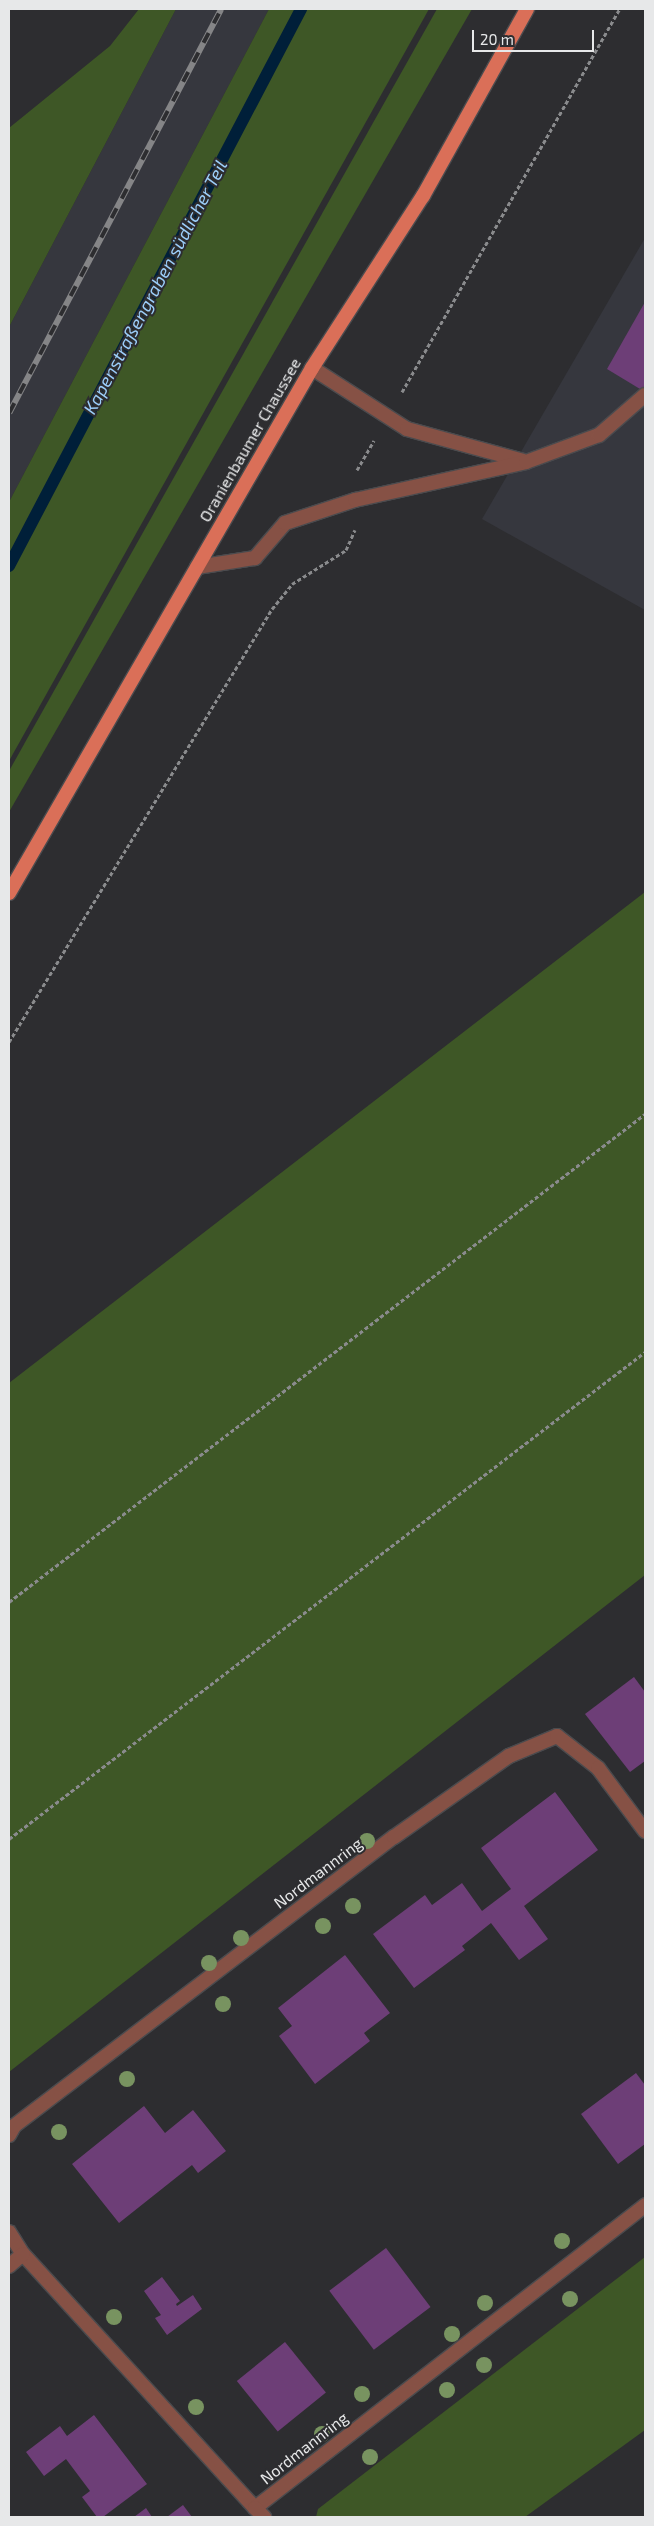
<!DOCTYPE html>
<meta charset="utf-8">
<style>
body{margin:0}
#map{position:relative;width:654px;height:2526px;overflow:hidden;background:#2d2d30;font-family:"Exo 2",sans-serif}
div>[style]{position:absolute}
.built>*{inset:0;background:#36373e}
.green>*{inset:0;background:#3e5726}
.stream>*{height:12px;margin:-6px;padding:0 6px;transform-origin:6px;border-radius:6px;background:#001f39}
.building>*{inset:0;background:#6d3e77;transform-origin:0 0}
.path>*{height:3px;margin-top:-1.5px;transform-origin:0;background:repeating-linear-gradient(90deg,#8a8b8d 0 4px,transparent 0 6.5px)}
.roads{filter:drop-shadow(1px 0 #4b4b4e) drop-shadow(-1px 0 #4b4b4e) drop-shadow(0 1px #4b4b4e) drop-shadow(0 -1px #4b4b4e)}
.service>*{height:14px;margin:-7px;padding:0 7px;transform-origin:7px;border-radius:7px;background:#865145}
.minor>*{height:14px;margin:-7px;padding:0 7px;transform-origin:7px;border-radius:7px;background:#865145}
.primary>*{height:14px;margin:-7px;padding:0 7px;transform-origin:7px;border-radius:7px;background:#da6f58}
.rail>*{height:5.5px;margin-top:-2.75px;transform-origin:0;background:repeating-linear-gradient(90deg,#2d2d30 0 11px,#858587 0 22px);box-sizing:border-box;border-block:1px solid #858587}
.trees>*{width:16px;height:16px;margin:-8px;border-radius:50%;background:#789360}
span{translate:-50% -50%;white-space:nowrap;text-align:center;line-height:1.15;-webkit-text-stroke:4px #2d2d30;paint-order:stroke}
.street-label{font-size:16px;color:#e7e8e9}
.water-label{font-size:18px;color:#9ccefa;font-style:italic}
.frame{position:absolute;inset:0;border:10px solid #e7e8e9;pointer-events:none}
.scale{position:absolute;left:472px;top:30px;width:122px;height:22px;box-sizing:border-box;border:2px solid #e7e8e9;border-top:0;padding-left:6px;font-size:15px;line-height:18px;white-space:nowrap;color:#e7e8e9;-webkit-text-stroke:4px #2d2d30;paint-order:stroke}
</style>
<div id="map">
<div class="built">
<div style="clip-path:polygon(176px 9px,269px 9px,9px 502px,9px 327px)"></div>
<div style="clip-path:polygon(645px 238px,645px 610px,482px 519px)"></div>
</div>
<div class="green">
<div style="clip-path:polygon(139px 9px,176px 9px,9px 327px,9px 128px,110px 46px)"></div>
<div style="clip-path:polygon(269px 9px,429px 9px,9px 761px,9px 502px)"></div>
<div style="clip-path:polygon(437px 9px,472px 9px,9px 812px,9px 771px)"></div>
<div style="clip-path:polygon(645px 892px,645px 1575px,9px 2072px,9px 1383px)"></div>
<div style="clip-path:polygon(645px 2257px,645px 2430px,525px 2517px,316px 2517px,318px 2509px)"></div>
</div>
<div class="stream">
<div style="left:9px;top:566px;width:629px;rotate:-62.33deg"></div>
</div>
<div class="building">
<div style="clip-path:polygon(645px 302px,645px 392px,607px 369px)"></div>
<div style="clip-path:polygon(634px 1677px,645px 1692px,645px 1761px,630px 1772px,585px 1714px)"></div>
<div style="clip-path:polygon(555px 1792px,598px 1850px,524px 1906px,548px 1939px,519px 1960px,491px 1923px,462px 1946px,465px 1950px,414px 1988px,373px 1934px,425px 1895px,432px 1905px,462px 1883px,482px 1911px,511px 1889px,481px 1848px)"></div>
<div style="clip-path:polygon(345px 1955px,390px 2013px,364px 2033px,370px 2041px,315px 2084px,279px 2036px,292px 2026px,278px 2008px)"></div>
<div style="clip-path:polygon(636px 2073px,645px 2085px,645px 2144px,618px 2164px,581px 2114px)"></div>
<div style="clip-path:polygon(144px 2106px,165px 2133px,193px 2110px,226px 2151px,198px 2173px,192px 2165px,119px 2223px,72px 2164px)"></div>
<div style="left:386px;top:2248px;width:74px;height:71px;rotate:53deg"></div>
<div style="clip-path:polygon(162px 2277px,180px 2301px,176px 2304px,177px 2306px,193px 2295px,202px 2309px,167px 2335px,155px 2318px,161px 2315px,144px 2291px)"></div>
<div style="left:285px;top:2342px;width:65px;height:62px;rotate:51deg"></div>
<div style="clip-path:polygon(94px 2415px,147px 2484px,103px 2517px,97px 2517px,82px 2497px,90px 2491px,66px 2459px,44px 2476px,26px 2452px,60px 2426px,67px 2436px)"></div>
<div style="clip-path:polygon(183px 2505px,192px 2517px,167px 2517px)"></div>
<div style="clip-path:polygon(146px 2508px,152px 2517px,134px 2517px)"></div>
</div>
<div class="path">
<div style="left:402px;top:392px;width:441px;rotate:-60.4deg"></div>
<div style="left:357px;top:470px;width:34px;rotate:-60deg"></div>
<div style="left:9px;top:1042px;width:507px;rotate:-58.73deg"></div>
<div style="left:272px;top:609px;width:32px;rotate:-51deg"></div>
<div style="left:292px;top:584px;width:64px;rotate:-32.2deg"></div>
<div style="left:346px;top:550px;width:22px;rotate:-66deg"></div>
<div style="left:9px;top:1602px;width:802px;rotate:-37.5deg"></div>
<div style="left:9px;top:1839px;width:801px;rotate:-37.44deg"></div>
</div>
<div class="roads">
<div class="service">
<div style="left:312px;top:368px;width:113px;rotate:32.7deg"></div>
<div style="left:407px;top:429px;width:120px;rotate:15.4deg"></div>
<div style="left:197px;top:567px;width:59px;rotate:-8.8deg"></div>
<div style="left:255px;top:558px;width:46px;rotate:-49.4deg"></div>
<div style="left:285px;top:523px;width:74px;rotate:-18.2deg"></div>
<div style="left:355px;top:500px;width:175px;rotate:-12.5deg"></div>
<div style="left:526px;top:462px;width:78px;rotate:-20.3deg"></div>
<div style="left:599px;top:435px;width:61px;rotate:-41deg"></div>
</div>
<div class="minor">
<div style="left:9px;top:2135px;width:10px;rotate:-61deg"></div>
<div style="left:14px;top:2126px;width:477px;rotate:-37.3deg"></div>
<div style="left:394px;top:1837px;width:141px;rotate:-35.2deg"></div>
<div style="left:509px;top:1756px;width:52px;rotate:-22.6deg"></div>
<div style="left:557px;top:1736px;width:52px;rotate:38deg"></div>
<div style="left:598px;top:1768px;width:79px;rotate:53.3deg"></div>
<div style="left:9px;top:2232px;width:26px;rotate:58deg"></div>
<div style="left:23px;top:2254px;width:344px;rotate:47.6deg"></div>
<div style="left:255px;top:2508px;width:494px;rotate:-37.8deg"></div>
<div style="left:9px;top:2266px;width:18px;rotate:-41deg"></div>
<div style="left:255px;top:2508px;width:13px;rotate:45deg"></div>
</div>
<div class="primary">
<div style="left:9px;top:893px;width:606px;rotate:-60.01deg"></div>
<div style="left:312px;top:368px;width:205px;rotate:-57.2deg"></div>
<div style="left:423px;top:196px;width:214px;rotate:-60.9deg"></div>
</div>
</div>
<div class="rail">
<div style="left:9px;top:413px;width:456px;rotate:-62.3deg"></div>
</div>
<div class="trees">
<div style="left:367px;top:1841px"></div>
<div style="left:353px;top:1906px"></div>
<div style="left:323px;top:1926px"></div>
<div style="left:241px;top:1938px"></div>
<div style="left:209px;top:1963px"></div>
<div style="left:223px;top:2004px"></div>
<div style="left:127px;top:2079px"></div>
<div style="left:59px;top:2132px"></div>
<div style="left:562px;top:2241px"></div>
<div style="left:570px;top:2299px"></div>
<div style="left:485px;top:2303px"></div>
<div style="left:114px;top:2317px"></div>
<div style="left:452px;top:2334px"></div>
<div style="left:484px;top:2365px"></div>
<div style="left:447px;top:2390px"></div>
<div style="left:362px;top:2394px"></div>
<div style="left:196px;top:2407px"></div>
<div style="left:322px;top:2434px"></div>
<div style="left:370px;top:2457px"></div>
</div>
<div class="street-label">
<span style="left:250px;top:440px;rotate:-60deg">Oranienbaumer Chaussee</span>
<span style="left:318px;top:1873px;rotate:-37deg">Nordmannring</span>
<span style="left:304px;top:2448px;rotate:-38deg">Nordmannring</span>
</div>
<div class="water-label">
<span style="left:155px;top:287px;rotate:-62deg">Kapenstraßengraben südlicher Teil</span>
</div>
<div class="frame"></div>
<div class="scale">20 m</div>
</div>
